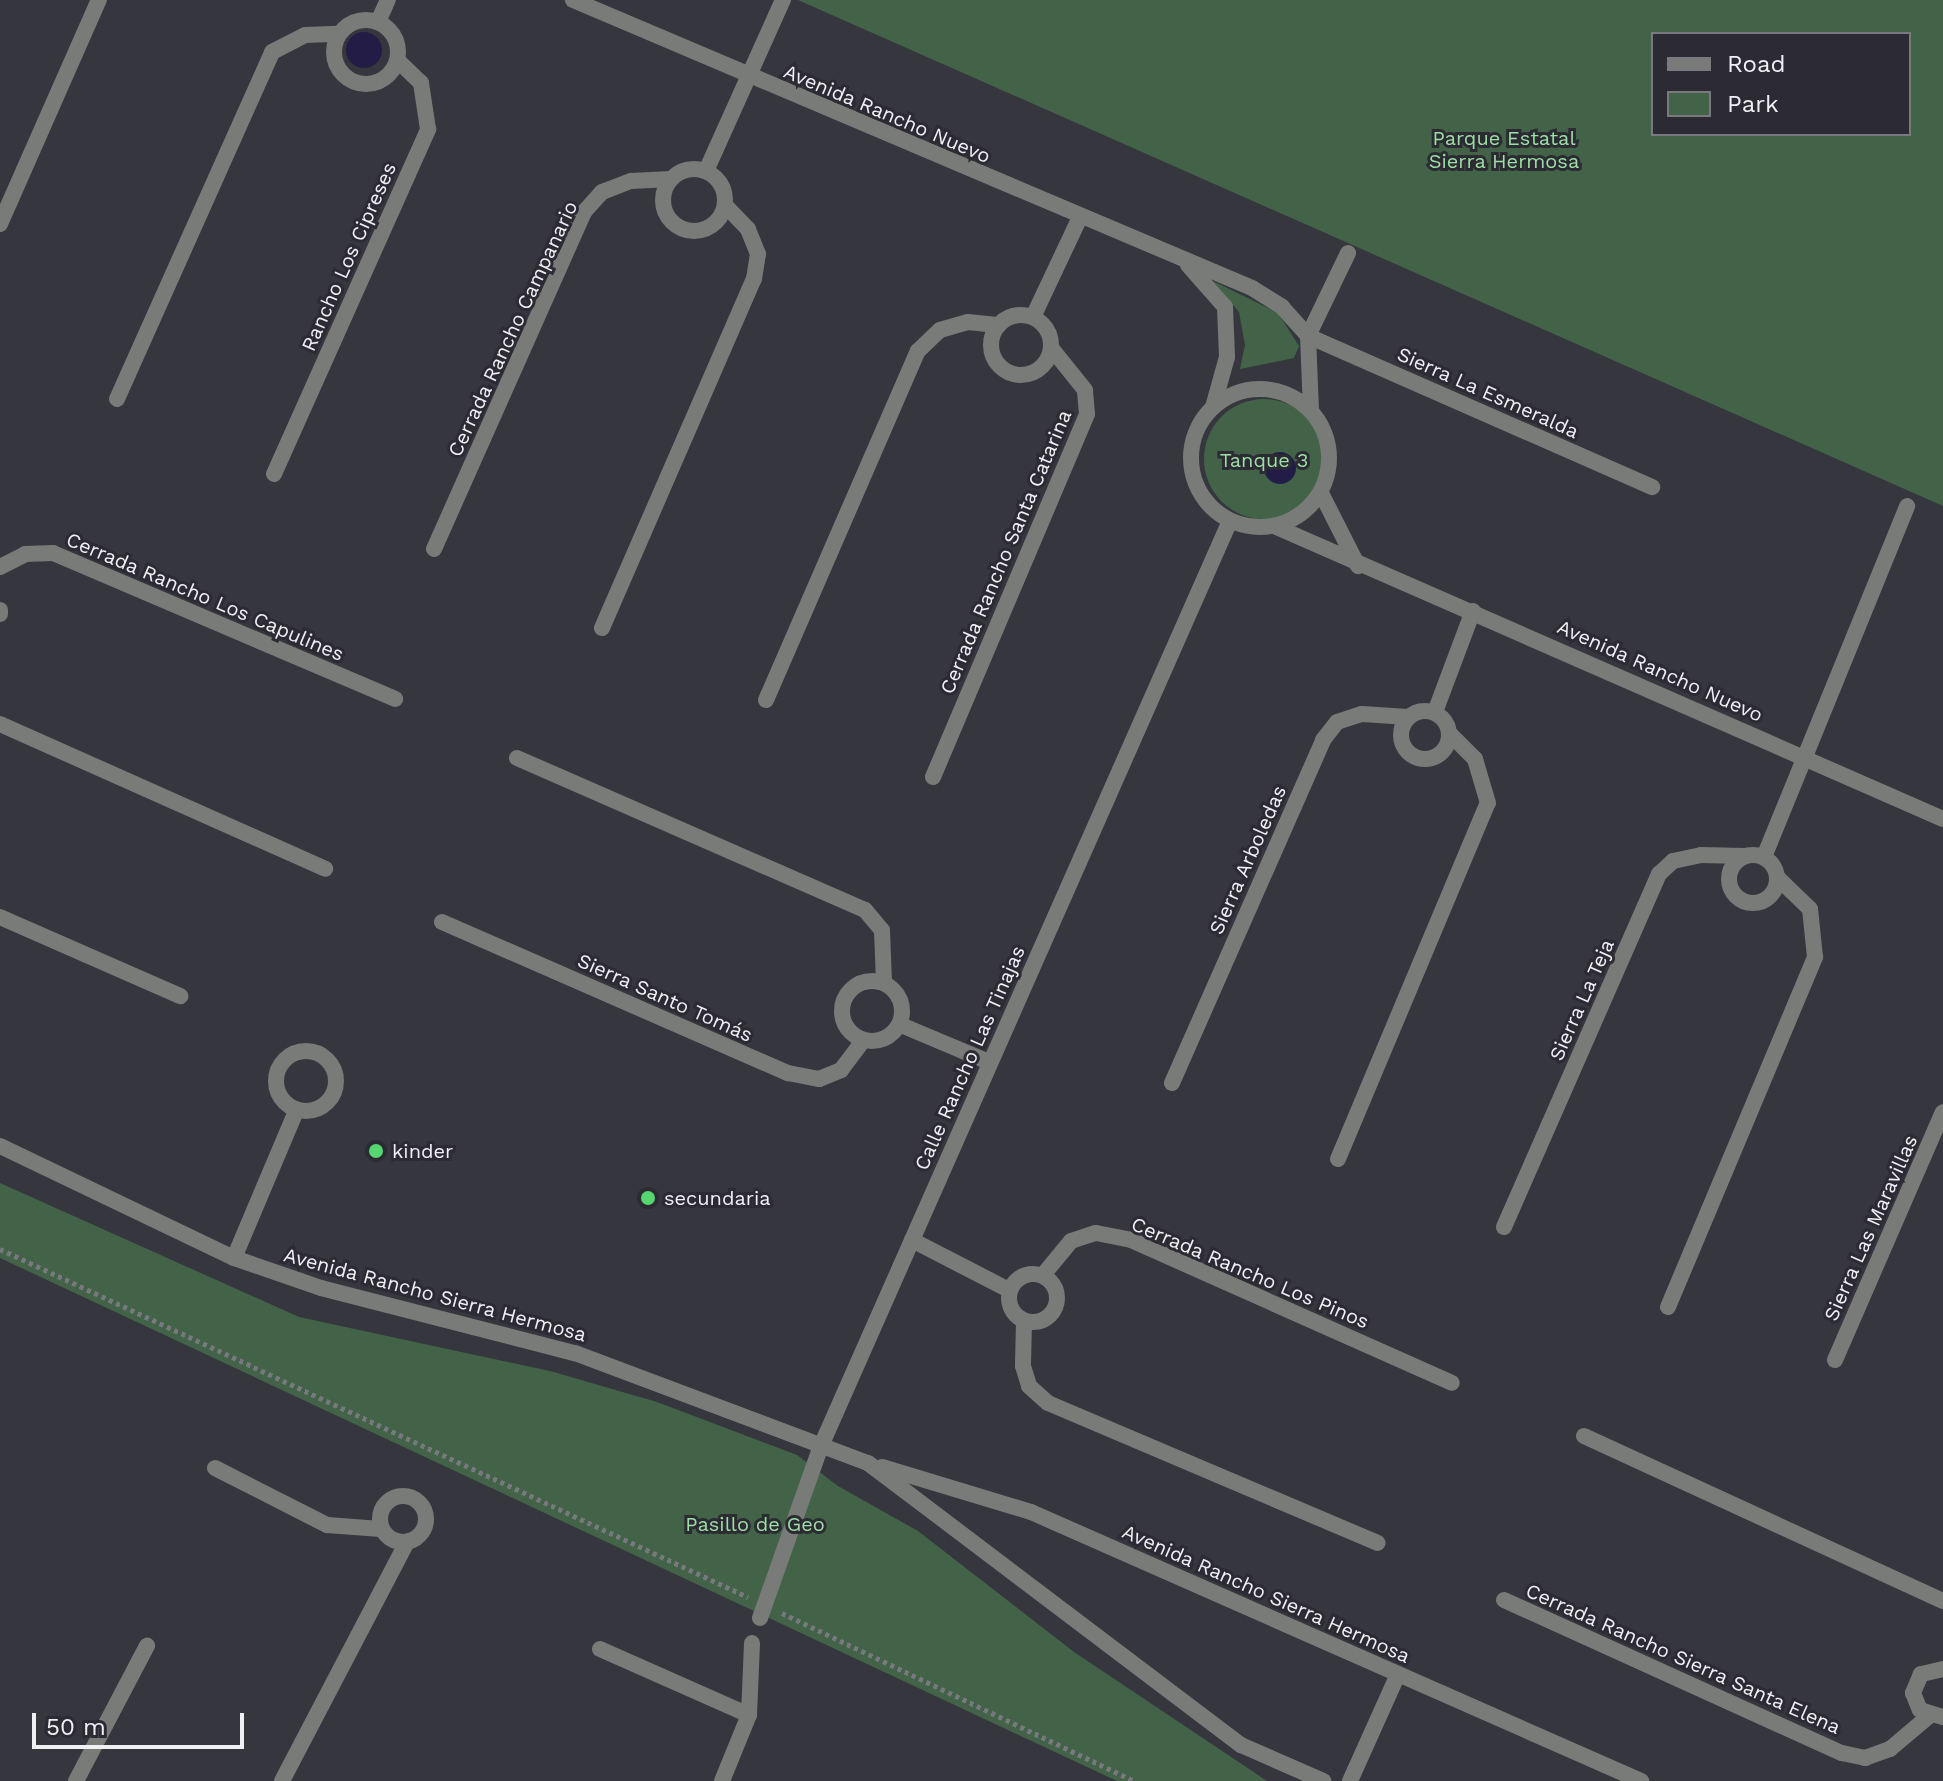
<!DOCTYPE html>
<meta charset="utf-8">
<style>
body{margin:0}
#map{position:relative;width:1943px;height:1781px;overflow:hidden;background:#36363e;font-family:"Work Sans",sans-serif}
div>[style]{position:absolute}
.green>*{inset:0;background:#426347}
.round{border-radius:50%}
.water>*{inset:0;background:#221c46}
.path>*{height:5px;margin-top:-2.5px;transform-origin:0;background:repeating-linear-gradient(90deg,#78787f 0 4px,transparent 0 8px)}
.minor>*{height:16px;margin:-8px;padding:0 8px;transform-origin:8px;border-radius:8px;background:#787b78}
.minor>.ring{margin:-8px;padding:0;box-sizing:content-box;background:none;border:16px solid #787b78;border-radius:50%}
.tertiary>*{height:16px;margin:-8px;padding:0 8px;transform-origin:8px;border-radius:8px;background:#787b78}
.dots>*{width:22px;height:22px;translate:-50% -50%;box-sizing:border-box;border:4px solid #2c2b33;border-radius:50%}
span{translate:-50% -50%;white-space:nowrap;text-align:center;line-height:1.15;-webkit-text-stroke:6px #2c2b33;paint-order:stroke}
.street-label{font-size:20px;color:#efeff4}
.park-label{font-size:20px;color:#9cdfa4}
.poi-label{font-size:20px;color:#efeff4}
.left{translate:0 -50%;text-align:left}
.legend{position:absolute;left:1651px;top:32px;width:260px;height:104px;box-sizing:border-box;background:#2c2b33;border:2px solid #7a7980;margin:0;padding:10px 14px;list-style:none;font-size:24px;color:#efeff4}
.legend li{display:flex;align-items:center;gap:16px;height:40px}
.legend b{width:40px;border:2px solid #7a7980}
.scale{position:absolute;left:32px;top:1713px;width:212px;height:36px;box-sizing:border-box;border:4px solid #efeff4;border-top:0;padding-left:10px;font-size:24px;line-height:28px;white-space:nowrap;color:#efeff4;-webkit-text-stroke:6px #2c2b33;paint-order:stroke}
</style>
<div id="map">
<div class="green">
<div style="clip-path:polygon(evenodd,798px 0,1943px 0,1943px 506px,798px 0,1653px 34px,1909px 34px,1909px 134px,1653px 134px,1653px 34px)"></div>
<div style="clip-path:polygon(1213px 281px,1278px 313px,1299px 346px,1294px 358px,1240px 369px,1245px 345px,1239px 312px)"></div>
<div class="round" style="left:1204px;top:399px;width:120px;height:120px"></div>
<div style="clip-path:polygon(0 1183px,299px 1317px,550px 1371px,657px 1402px,797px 1455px,838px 1486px,918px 1531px,1074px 1652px,1267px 1781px,1117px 1781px,0 1258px)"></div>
</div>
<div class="water">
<div class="round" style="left:346px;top:32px;width:36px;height:36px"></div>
<div class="round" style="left:1264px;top:452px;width:32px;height:32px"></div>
</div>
<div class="path">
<div style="left:0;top:1249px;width:825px;rotate:24.95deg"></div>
<div style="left:782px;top:1613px;width:391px;rotate:25.5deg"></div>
</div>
<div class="minor">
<div style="left:573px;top:0;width:738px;rotate:22.98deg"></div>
<div style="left:1252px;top:288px;width:36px;rotate:32deg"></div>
<div style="left:1282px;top:307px;width:39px;rotate:48deg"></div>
<div style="left:1308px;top:336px;width:74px;rotate:87.7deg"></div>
<div class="ring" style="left:334px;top:20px;width:48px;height:48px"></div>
<div style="left:378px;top:22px;width:24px;rotate:-66deg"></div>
<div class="ring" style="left:663px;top:169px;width:46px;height:46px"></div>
<div style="left:706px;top:171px;width:188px;rotate:-65.8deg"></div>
<div style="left:0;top:224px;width:245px;rotate:-66.2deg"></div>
<div style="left:1348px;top:253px;width:92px;rotate:115.7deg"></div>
<div style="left:1308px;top:336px;width:376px;rotate:23.7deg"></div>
<div style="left:1188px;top:265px;width:56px;rotate:48.6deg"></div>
<div style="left:1225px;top:307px;width:50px;rotate:87.7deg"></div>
<div style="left:1227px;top:357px;width:52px;rotate:105.6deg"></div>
<div class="ring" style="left:991px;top:315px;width:44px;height:44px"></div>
<div style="left:1033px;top:317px;width:110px;rotate:-64.8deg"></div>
<div class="ring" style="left:1191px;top:389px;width:122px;height:122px"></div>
<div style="left:117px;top:399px;width:380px;rotate:-65.9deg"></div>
<div style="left:272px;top:52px;width:37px;rotate:-27deg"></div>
<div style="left:305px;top:35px;width:33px;rotate:-2deg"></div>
<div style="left:274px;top:474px;width:378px;rotate:-65.9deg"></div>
<div style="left:428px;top:129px;width:47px;rotate:-98.7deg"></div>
<div style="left:421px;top:83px;width:32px;rotate:-136deg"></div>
<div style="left:1321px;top:493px;width:82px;rotate:63.1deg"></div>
<div style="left:1274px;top:526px;width:730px;rotate:23.65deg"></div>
<div style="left:434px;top:549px;width:369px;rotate:-66deg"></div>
<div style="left:584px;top:212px;width:27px;rotate:-48deg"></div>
<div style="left:602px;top:192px;width:31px;rotate:-21deg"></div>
<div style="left:631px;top:181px;width:40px;rotate:-2.9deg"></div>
<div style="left:0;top:567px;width:28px;rotate:-27deg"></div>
<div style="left:25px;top:554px;width:28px;rotate:-2deg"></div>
<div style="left:53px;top:553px;width:372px;rotate:23.1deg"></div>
<div style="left:0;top:610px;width:4px;rotate:90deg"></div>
<div style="left:602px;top:628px;width:381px;rotate:-66.5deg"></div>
<div style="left:754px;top:279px;width:25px;rotate:-81deg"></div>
<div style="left:758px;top:254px;width:27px;rotate:-112deg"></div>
<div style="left:748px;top:229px;width:33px;rotate:-134deg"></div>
<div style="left:766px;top:700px;width:381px;rotate:-66.5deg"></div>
<div style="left:918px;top:351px;width:30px;rotate:-44deg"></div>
<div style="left:940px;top:330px;width:29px;rotate:-16deg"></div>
<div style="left:968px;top:322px;width:31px;rotate:6deg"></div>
<div class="ring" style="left:1401px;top:711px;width:32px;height:32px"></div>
<div style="left:1435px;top:712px;width:108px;rotate:-69.4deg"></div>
<div style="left:0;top:724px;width:356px;rotate:24deg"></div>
<div style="left:517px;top:758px;width:380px;rotate:23.6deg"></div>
<div style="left:865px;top:910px;width:26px;rotate:50deg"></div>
<div style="left:882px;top:930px;width:52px;rotate:87.8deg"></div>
<div style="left:933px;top:777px;width:394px;rotate:-67deg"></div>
<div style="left:1087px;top:414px;width:24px;rotate:-95deg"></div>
<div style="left:1085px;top:390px;width:53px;rotate:-128.8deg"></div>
<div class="ring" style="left:1729px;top:855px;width:32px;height:32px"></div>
<div style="left:1764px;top:857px;width:379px;rotate:-67.8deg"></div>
<div style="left:0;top:917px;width:197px;rotate:23.7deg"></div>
<div style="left:442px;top:922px;width:378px;rotate:23.6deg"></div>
<div style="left:788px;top:1073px;width:32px;rotate:11deg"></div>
<div style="left:819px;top:1079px;width:24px;rotate:-22deg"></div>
<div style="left:841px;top:1070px;width:36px;rotate:-53deg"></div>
<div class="ring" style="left:842px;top:981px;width:44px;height:44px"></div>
<div style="left:901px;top:1025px;width:95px;rotate:22.8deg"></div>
<div class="ring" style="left:276px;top:1051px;width:44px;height:44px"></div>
<div style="left:1172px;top:1083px;width:375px;rotate:-66.2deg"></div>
<div style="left:1323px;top:740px;width:23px;rotate:-52deg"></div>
<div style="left:1337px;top:722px;width:26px;rotate:-18deg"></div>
<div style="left:1362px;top:714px;width:46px;rotate:3.7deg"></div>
<div style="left:1338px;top:1159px;width:386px;rotate:-67.2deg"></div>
<div style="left:1488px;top:803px;width:46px;rotate:-106.5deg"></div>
<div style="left:1475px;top:759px;width:37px;rotate:-135deg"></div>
<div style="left:1504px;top:1227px;width:386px;rotate:-66.3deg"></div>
<div style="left:1659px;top:874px;width:19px;rotate:-43deg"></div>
<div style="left:1673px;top:861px;width:29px;rotate:-12deg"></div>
<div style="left:1701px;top:855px;width:44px;rotate:1.3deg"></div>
<div style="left:912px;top:1240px;width:109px;rotate:27.3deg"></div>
<div style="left:234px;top:1258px;width:160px;rotate:-67.1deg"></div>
<div class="ring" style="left:1009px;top:1274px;width:32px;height:32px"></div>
<div style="left:1043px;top:1275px;width:44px;rotate:-50.5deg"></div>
<div style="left:1071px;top:1241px;width:26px;rotate:-18deg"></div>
<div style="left:1096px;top:1233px;width:36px;rotate:11deg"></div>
<div style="left:1131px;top:1240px;width:351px;rotate:24deg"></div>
<div style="left:1668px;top:1307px;width:380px;rotate:-67.2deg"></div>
<div style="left:1815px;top:957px;width:48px;rotate:-95.9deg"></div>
<div style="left:1810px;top:909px;width:45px;rotate:-135.9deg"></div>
<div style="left:1024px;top:1321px;width:45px;rotate:91.3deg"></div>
<div style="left:1023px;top:1366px;width:21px;rotate:73deg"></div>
<div style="left:1029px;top:1386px;width:25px;rotate:42deg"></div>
<div style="left:1048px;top:1403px;width:358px;rotate:23deg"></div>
<div style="left:1835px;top:1360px;width:270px;rotate:-66.5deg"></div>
<div style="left:1584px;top:1436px;width:395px;rotate:24.7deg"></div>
<div style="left:215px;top:1468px;width:126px;rotate:27deg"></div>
<div style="left:327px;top:1525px;width:54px;rotate:4.2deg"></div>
<div class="ring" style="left:380px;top:1496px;width:30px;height:30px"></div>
<div style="left:1504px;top:1600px;width:371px;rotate:24.4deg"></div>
<div style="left:1842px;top:1753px;width:24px;rotate:12deg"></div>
<div style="left:1865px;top:1758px;width:27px;rotate:-20deg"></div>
<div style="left:1890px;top:1749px;width:51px;rotate:-40.2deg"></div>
<div style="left:760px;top:1618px;width:182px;rotate:-70.5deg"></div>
<div style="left:821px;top:1446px;width:1011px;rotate:-66.15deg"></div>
<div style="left:600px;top:1649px;width:163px;rotate:23.9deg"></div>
<div style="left:1943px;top:1669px;width:23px;rotate:167deg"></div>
<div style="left:1921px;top:1674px;width:21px;rotate:113deg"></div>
<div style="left:1913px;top:1693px;width:18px;rotate:68deg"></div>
<div style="left:1920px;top:1710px;width:24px;rotate:17deg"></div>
<div style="left:76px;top:1781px;width:153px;rotate:-62.3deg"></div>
<div style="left:282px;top:1781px;width:270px;rotate:-62.4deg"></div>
<div style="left:722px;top:1781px;width:71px;rotate:-67.8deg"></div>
<div style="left:749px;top:1715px;width:72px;rotate:-87.6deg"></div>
</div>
<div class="tertiary">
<div style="left:0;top:1146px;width:259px;rotate:25.6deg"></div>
<div style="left:234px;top:1258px;width:92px;rotate:19deg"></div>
<div style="left:321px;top:1288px;width:262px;rotate:14.4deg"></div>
<div style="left:575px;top:1353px;width:313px;rotate:20.6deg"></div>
<div style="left:868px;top:1463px;width:468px;rotate:37.1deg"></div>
<div style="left:1241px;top:1745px;width:90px;rotate:23.7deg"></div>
<div style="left:882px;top:1467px;width:156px;rotate:16.8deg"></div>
<div style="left:1031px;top:1512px;width:667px;rotate:23.8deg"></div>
<div style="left:1350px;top:1781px;width:117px;rotate:-65.8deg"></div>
</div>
<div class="dots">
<div style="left:376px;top:1151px;background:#56d671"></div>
<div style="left:648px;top:1198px;background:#56d671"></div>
</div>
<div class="street-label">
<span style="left:887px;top:114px;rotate:23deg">Avenida Rancho Nuevo</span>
<span style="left:349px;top:257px;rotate:-66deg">Rancho Los Cipreses</span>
<span style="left:513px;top:329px;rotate:-65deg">Cerrada Rancho Campanario</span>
<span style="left:1488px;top:393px;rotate:24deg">Sierra La Esmeralda</span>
<span style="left:1006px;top:552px;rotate:-67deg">Cerrada Rancho Santa Catarina</span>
<span style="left:205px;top:597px;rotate:23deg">Cerrada Rancho Los Capulines</span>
<span style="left:1660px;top:671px;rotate:24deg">Avenida Rancho Nuevo</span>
<span style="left:1248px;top:860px;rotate:-66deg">Sierra Arboledas</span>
<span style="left:665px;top:998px;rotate:24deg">Sierra Santo Tomás</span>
<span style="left:1582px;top:1000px;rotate:-66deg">Sierra La Teja</span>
<span style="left:970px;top:1058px;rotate:-66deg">Calle Rancho Las Tinajas</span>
<span style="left:1871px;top:1228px;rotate:-66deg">Sierra Las Maravillas</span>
<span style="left:1250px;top:1273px;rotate:23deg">Cerrada Rancho Los Pinos</span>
<span style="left:435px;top:1295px;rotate:15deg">Avenida Rancho Sierra Hermosa</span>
<span style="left:1266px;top:1594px;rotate:24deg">Avenida Rancho Sierra Hermosa</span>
<span style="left:1683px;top:1659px;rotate:24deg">Cerrada Rancho Sierra Santa Elena</span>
</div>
<div class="park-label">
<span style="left:1504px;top:150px">Parque Estatal<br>Sierra Hermosa</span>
<span style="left:1264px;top:460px">Tanque 3</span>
<span style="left:755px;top:1524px">Pasillo de Geo</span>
</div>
<div class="poi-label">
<span class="left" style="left:392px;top:1151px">kinder</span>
<span class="left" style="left:664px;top:1198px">secundaria</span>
</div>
<ul class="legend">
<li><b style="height:10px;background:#787b78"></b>Road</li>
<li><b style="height:22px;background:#426347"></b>Park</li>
</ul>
<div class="scale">50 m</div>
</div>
